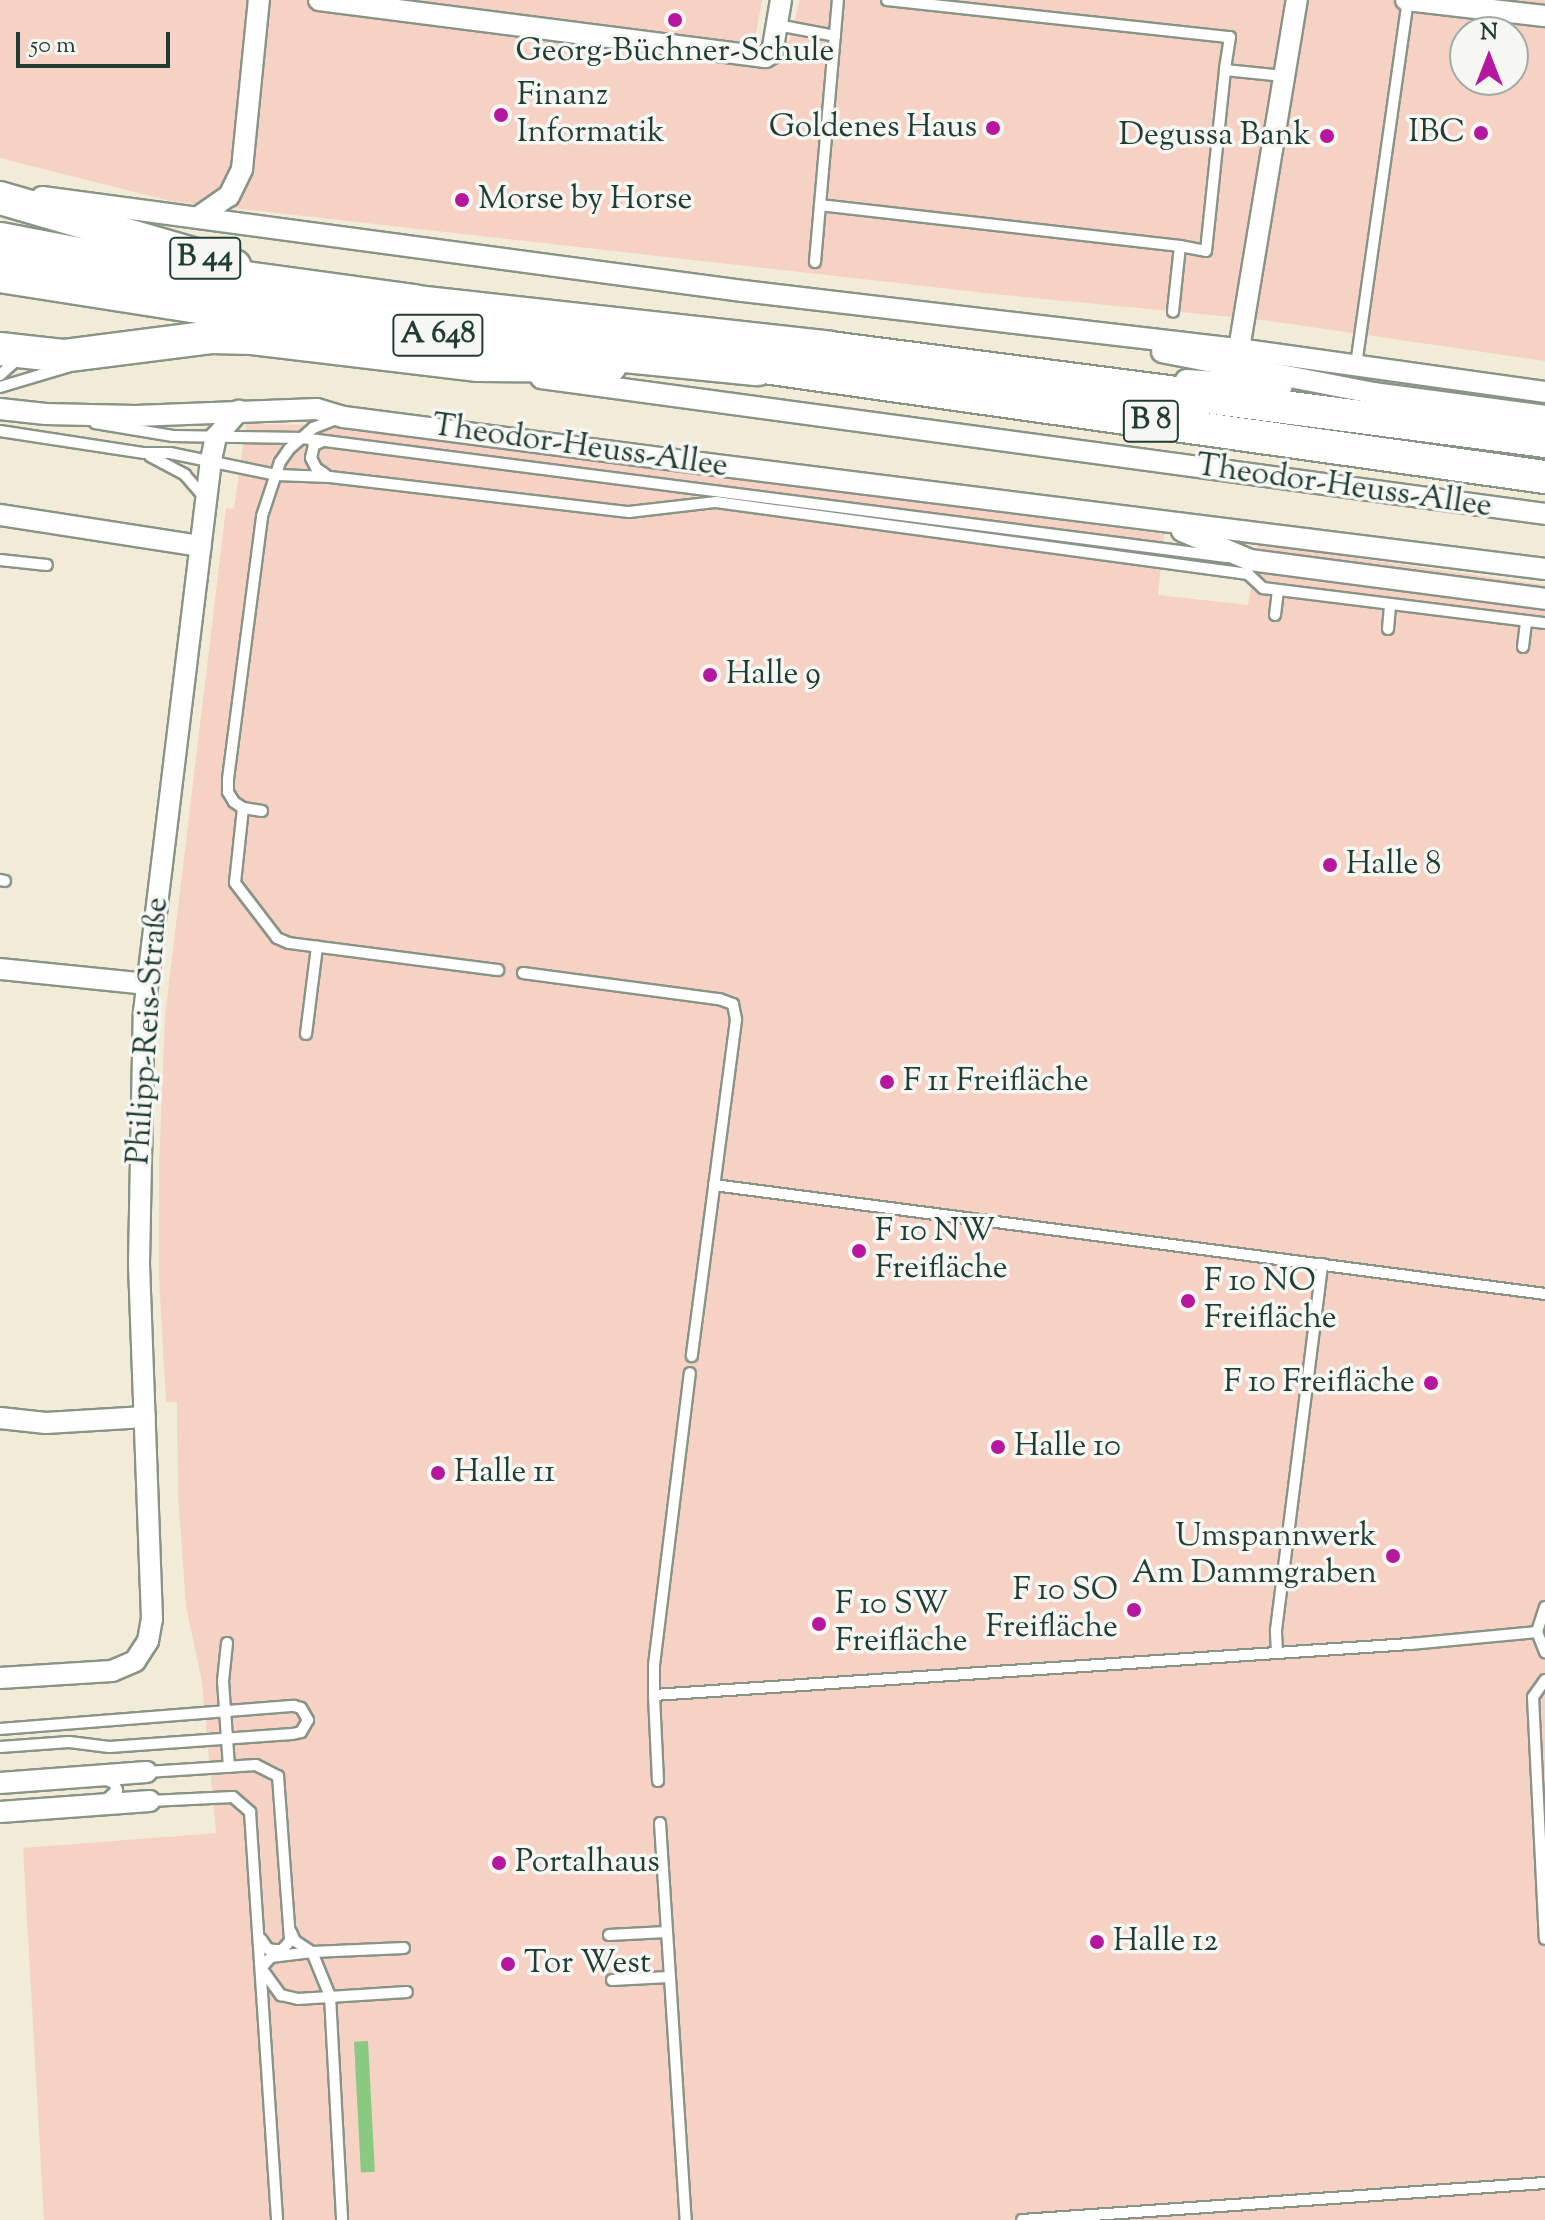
<!DOCTYPE html>
<meta charset="utf-8">
<style>
body{margin:0}
#map{position:relative;width:1545px;height:2220px;overflow:hidden;background:#f1ebd8;font-family:"Sorts Mill Goudy",serif}
div>[style]{position:absolute}
.built>*{inset:0;background:#f6d2c5}
.green>*{inset:0;background:#89c981;transform-origin:0 0}
.roads{filter:drop-shadow(2px 0 #889486) drop-shadow(-2px 0 #889486) drop-shadow(0 2px #889486) drop-shadow(0 -2px #889486)}
.service>*{height:10px;margin:-5px;padding:0 5px;transform-origin:5px;border-radius:5px;background:#fff}
.minor>*{height:20px;margin:-10px;padding:0 10px;transform-origin:10px;border-radius:10px;background:#fff}
.primary>*{height:32px;margin:-16px;padding:0 16px;transform-origin:16px;border-radius:16px;background:#fff}
.motorway>*{height:38px;margin:-19px;padding:0 19px;transform-origin:19px;border-radius:19px;background:#fff}
.dots>*{width:22px;height:22px;translate:-50% -50%;box-sizing:border-box;border:4px solid #f6f6f2;border-radius:50%}
span{translate:-50% -50%;white-space:nowrap;text-align:center;line-height:1.15;-webkit-text-stroke:7px #f6f6f2;paint-order:stroke}
.shield-label span{padding:2px 6px;background:#f6f6f2;border:2px solid;border-radius:6px;-webkit-text-stroke-width:0}
.shield-label{font-size:30px;color:#1f3d34;font-weight:700}
.poi-label{font-size:32px;color:#1f3d34}
.left{translate:0 -50%;text-align:left}
.right{translate:-100% -50%;text-align:right}
.street-label{font-size:32px;color:#1f3d34}
.north{position:absolute;left:1449px;top:16px;width:80px;height:80px;box-sizing:border-box;background:#f6f6f2;border:2px solid #a0aca6;border-radius:50%;rotate:0deg;font-size:22px;font-weight:700;line-height:32px;text-align:center;color:#1f3d34}
.north::after{content:'';display:block;margin:auto;width:28px;height:36px;background:#b5179e;clip-path:polygon(50% 0,100% 100%,50% 72%,0 100%)}
.scale{position:absolute;left:16px;top:32px;width:154px;height:36px;box-sizing:border-box;border:4px solid #1f3d34;border-top:0;padding-left:10px;font-size:24px;line-height:28px;white-space:nowrap;color:#1f3d34;-webkit-text-stroke:6px #f6f6f2;paint-order:stroke}
</style>
<div id="map">
<div class="built">
<div style="clip-path:polygon(evenodd,0 0,762px 0,755px 39px,789px 41px,800px 0,1545px 0,1545px 361px,1263px 320px,1004px 295px,170px 201px,0 158px,0 0,1465px 32px,1513px 32px,1513px 80px,1465px 80px,1465px 32px)"></div>
<div style="clip-path:polygon(246px 424px,315px 425px,1164px 534px,1158px 595px,1248px 605px,1258px 544px,1545px 585px,1545px 2220px,44px 2220px,23px 1848px,216px 1833px,202px 1682px,186px 1606px,178px 1495px,177px 1402px,166px 1402px,159px 1279px,159px 1167px,165px 1016px,226px 508px,234px 509px)"></div>
</div>
<div class="green">
<div style="left:368px;top:2041px;width:131px;height:14px;rotate:87deg"></div>
</div>
<div class="roads">
<div class="service">
<div style="left:887px;top:0;width:345px;rotate:6.2deg"></div>
<div style="left:1230px;top:37px;width:33px;rotate:99deg"></div>
<div style="left:1225px;top:70px;width:59px;rotate:5.8deg"></div>
<div style="left:777px;top:25px;width:59px;rotate:10.7deg"></div>
<div style="left:820px;top:205px;width:362px;rotate:6.5deg"></div>
<div style="left:1180px;top:246px;width:66px;rotate:96.1deg"></div>
<div style="left:1180px;top:246px;width:26px;rotate:11deg"></div>
<div style="left:1206px;top:251px;width:182px;rotate:-84deg"></div>
<div style="left:815px;top:262px;width:263px;rotate:-85deg"></div>
<div style="left:1356px;top:365px;width:369px;rotate:-81.9deg"></div>
<div style="left:0;top:375px;width:25px;rotate:-42deg"></div>
<div style="left:0;top:387px;width:70px;rotate:-16.6deg"></div>
<div style="left:95px;top:423px;width:79px;rotate:9.5deg"></div>
<div style="left:173px;top:436px;width:129px;rotate:0.9deg"></div>
<div style="left:302px;top:438px;width:932px;rotate:7.34deg"></div>
<div style="left:0;top:431px;width:146px;rotate:8.7deg"></div>
<div style="left:144px;top:453px;width:26px"></div>
<div style="left:170px;top:453px;width:108px;rotate:11.7deg"></div>
<div style="left:276px;top:475px;width:54px;rotate:2.1deg"></div>
<div style="left:330px;top:477px;width:301px;rotate:6.7deg"></div>
<div style="left:629px;top:512px;width:88px;rotate:-6.6deg"></div>
<div style="left:716px;top:502px;width:537px;rotate:7.71deg"></div>
<div style="left:1248px;top:574px;width:21px;rotate:43deg"></div>
<div style="left:1263px;top:588px;width:284px;rotate:7.1deg"></div>
<div style="left:321px;top:442px;width:8px;rotate:157deg"></div>
<div style="left:314px;top:445px;width:13px;rotate:103deg"></div>
<div style="left:311px;top:458px;width:11px;rotate:63deg"></div>
<div style="left:316px;top:468px;width:12px;rotate:35deg"></div>
<div style="left:150px;top:456px;width:40px;rotate:28deg"></div>
<div style="left:185px;top:475px;width:28px;rotate:49deg"></div>
<div style="left:0;top:560px;width:47px;rotate:6.1deg"></div>
<div style="left:1275px;top:615px;width:25px;rotate:-83deg"></div>
<div style="left:1388px;top:629px;width:25px;rotate:-85deg"></div>
<div style="left:1523px;top:647px;width:26px;rotate:-83deg"></div>
<div style="left:243px;top:808px;width:75px;rotate:96.1deg"></div>
<div style="left:235px;top:883px;width:69px;rotate:52.6deg"></div>
<div style="left:277px;top:938px;width:13px;rotate:23deg"></div>
<div style="left:289px;top:943px;width:211px;rotate:7.4deg"></div>
<div style="left:262px;top:811px;width:19px;rotate:-171deg"></div>
<div style="left:243px;top:808px;width:11px;rotate:-146deg"></div>
<div style="left:234px;top:802px;width:12px;rotate:-121deg"></div>
<div style="left:228px;top:792px;width:13px;rotate:-90deg"></div>
<div style="left:228px;top:779px;width:265px;rotate:-82.6deg"></div>
<div style="left:262px;top:516px;width:57px;rotate:-71.6deg"></div>
<div style="left:280px;top:462px;width:16px;rotate:-55deg"></div>
<div style="left:289px;top:449px;width:32px;rotate:-41deg"></div>
<div style="left:313px;top:428px;width:26px;rotate:-21deg"></div>
<div style="left:0;top:880px;width:5px;rotate:11deg"></div>
<div style="left:523px;top:973px;width:198px;rotate:7.6deg"></div>
<div style="left:719px;top:999px;width:15px;rotate:20deg"></div>
<div style="left:733px;top:1004px;width:16px;rotate:79deg"></div>
<div style="left:736px;top:1020px;width:339px;rotate:97.5deg"></div>
<div style="left:306px;top:1034px;width:88px;rotate:-82.8deg"></div>
<div style="left:714px;top:1185px;width:838px;rotate:7.47deg"></div>
<div style="left:1545px;top:1607px;width:26px;rotate:108deg"></div>
<div style="left:1537px;top:1632px;width:22px;rotate:68deg"></div>
<div style="left:227px;top:1643px;width:38px;rotate:96deg"></div>
<div style="left:223px;top:1681px;width:86px;rotate:86deg"></div>
<div style="left:1277px;top:1652px;width:22px;rotate:-93deg"></div>
<div style="left:1276px;top:1630px;width:369px;rotate:-82.8deg"></div>
<div style="left:1545px;top:1680px;width:21px;rotate:125deg"></div>
<div style="left:1533px;top:1697px;width:242px;rotate:87.2deg"></div>
<div style="left:654px;top:1695px;width:30px;rotate:-90deg"></div>
<div style="left:654px;top:1665px;width:294px;rotate:-83deg"></div>
<div style="left:0;top:1729px;width:295px;rotate:-4.5deg"></div>
<div style="left:294px;top:1706px;width:7px;rotate:16deg"></div>
<div style="left:301px;top:1708px;width:14px;rotate:60deg"></div>
<div style="left:308px;top:1720px;width:14px;rotate:120deg"></div>
<div style="left:301px;top:1732px;width:9px;rotate:167deg"></div>
<div style="left:292px;top:1734px;width:183px;rotate:175.9deg"></div>
<div style="left:109px;top:1747px;width:40px;rotate:-172.9deg"></div>
<div style="left:69px;top:1742px;width:69px;rotate:175.9deg"></div>
<div style="left:147px;top:1772px;width:109px;rotate:-3.7deg"></div>
<div style="left:256px;top:1765px;width:25px;rotate:27deg"></div>
<div style="left:278px;top:1776px;width:165px;rotate:85.8deg"></div>
<div style="left:290px;top:1941px;width:12px;rotate:132deg"></div>
<div style="left:282px;top:1950px;width:7px;rotate:180deg"></div>
<div style="left:275px;top:1950px;width:7px;rotate:-172deg"></div>
<div style="left:268px;top:1949px;width:12px;rotate:-125deg"></div>
<div style="left:104px;top:1779px;width:11px;rotate:22deg"></div>
<div style="left:114px;top:1783px;width:8px;rotate:67deg"></div>
<div style="left:117px;top:1790px;width:16px;rotate:137deg"></div>
<div style="left:658px;top:1781px;width:86px;rotate:-92.7deg"></div>
<div style="left:654px;top:1695px;width:758px;rotate:-3.86deg"></div>
<div style="left:1410px;top:1644px;width:128px;rotate:-5.4deg"></div>
<div style="left:150px;top:1801px;width:83px;rotate:-2.8deg"></div>
<div style="left:233px;top:1797px;width:23px;rotate:41deg"></div>
<div style="left:250px;top:1812px;width:409px;rotate:86.2deg"></div>
<div style="left:660px;top:1823px;width:398px;rotate:86.3deg"></div>
<div style="left:291px;top:1932px;width:10px;rotate:66deg"></div>
<div style="left:295px;top:1941px;width:20px;rotate:33deg"></div>
<div style="left:312px;top:1952px;width:48px;rotate:67.8deg"></div>
<div style="left:330px;top:1996px;width:224px;rotate:86.9deg"></div>
<div style="left:609px;top:1935px;width:57px;rotate:-3deg"></div>
<div style="left:262px;top:1967px;width:13px;rotate:-48deg"></div>
<div style="left:271px;top:1957px;width:41px;rotate:-7deg"></div>
<div style="left:312px;top:1952px;width:92px;rotate:-2.5deg"></div>
<div style="left:264px;top:1972px;width:29px;rotate:54deg"></div>
<div style="left:281px;top:1995px;width:17px;rotate:13deg"></div>
<div style="left:298px;top:1999px;width:109px;rotate:-3.7deg"></div>
<div style="left:612px;top:1980px;width:57px;rotate:-3deg"></div>
<div style="left:1022px;top:2220px;width:524px;rotate:-4.05deg"></div>
</div>
<div class="minor">
<div style="left:319px;top:0;width:450px;rotate:7.3deg"></div>
<div style="left:765px;top:57px;width:8px;rotate:-30deg"></div>
<div style="left:772px;top:53px;width:54px;rotate:-80.4deg"></div>
<div style="left:1406px;top:0;width:140px;rotate:6.6deg"></div>
<div style="left:42px;top:197px;width:707px;rotate:7.64deg"></div>
<div style="left:743px;top:291px;width:499px;rotate:6.7deg"></div>
<div style="left:1239px;top:349px;width:309px;rotate:8deg"></div>
<div style="left:197px;top:218px;width:39px;rotate:-35deg"></div>
<div style="left:229px;top:196px;width:30px;rotate:-64deg"></div>
<div style="left:242px;top:169px;width:170px;rotate:-84.3deg"></div>
<div style="left:1239px;top:349px;width:354px;rotate:-80.6deg"></div>
<div style="left:1162px;top:352px;width:215px;rotate:11deg"></div>
<div style="left:1373px;top:393px;width:174px;rotate:7.6deg"></div>
<div style="left:541px;top:378px;width:1013px;rotate:7.71deg"></div>
<div style="left:1186px;top:380px;width:96px;rotate:3.6deg"></div>
<div style="left:0;top:409px;width:46px;rotate:6.2deg"></div>
<div style="left:46px;top:414px;width:89px;rotate:1.3deg"></div>
<div style="left:135px;top:416px;width:182px;rotate:-2.2deg"></div>
<div style="left:317px;top:409px;width:28px;rotate:17deg"></div>
<div style="left:344px;top:417px;width:359px;rotate:7.4deg"></div>
<div style="left:700px;top:463px;width:852px;rotate:7.15deg"></div>
<div style="left:0;top:515px;width:203px;rotate:8.8deg"></div>
<div style="left:1182px;top:531px;width:74px;rotate:23.1deg"></div>
<div style="left:1250px;top:560px;width:298px;rotate:7.5deg"></div>
<div style="left:0;top:969px;width:148px;rotate:5.8deg"></div>
<div style="left:0;top:1418px;width:46px;rotate:6.2deg"></div>
<div style="left:46px;top:1423px;width:99px;rotate:-3.5deg"></div>
<div style="left:0;top:1678px;width:112px;rotate:-3.6deg"></div>
<div style="left:112px;top:1671px;width:25px;rotate:-23deg"></div>
<div style="left:135px;top:1661px;width:24px;rotate:-57deg"></div>
<div style="left:148px;top:1641px;width:22px;rotate:-80deg"></div>
<div style="left:152px;top:1619px;width:356px;rotate:-92.1deg"></div>
<div style="left:139px;top:1263px;width:251px;rotate:-88.9deg"></div>
<div style="left:144px;top:1012px;width:556px;rotate:-83.08deg"></div>
<div style="left:211px;top:460px;width:24px;rotate:-78deg"></div>
<div style="left:216px;top:437px;width:35px;rotate:-49deg"></div>
<div style="left:0;top:1783px;width:147px;rotate:-4.3deg"></div>
<div style="left:0;top:1812px;width:150px;rotate:-4.2deg"></div>
</div>
<div class="primary">
<div style="left:0;top:198px;width:244px;rotate:16.2deg"></div>
<div style="left:389px;top:299px;width:444px;rotate:6.3deg"></div>
<div style="left:830px;top:348px;width:721px;rotate:7.41deg"></div>
<div style="left:0;top:349px;width:63px;rotate:6.3deg"></div>
<div style="left:63px;top:356px;width:149px;rotate:-7.3deg"></div>
<div style="left:211px;top:337px;width:41px;rotate:1.4deg"></div>
<div style="left:252px;top:338px;width:228px;rotate:6.8deg"></div>
<div style="left:478px;top:365px;width:132px;rotate:0.4deg"></div>
<div style="left:732px;top:366px;width:25px"></div>
<div style="left:757px;top:366px;width:796px;rotate:8.02deg"></div>
</div>
<div class="motorway">
<div style="left:0;top:242px;width:102px;rotate:10.8deg"></div>
<div style="left:100px;top:261px;width:317px;rotate:7.8deg"></div>
<div style="left:0;top:273px;width:317px;rotate:8.9deg"></div>
<div style="left:313px;top:322px;width:446px;rotate:5.7deg"></div>
</div>
</div>
<div class="dots">
<div style="left:675px;top:20px;background:#b5179e"></div>
<div style="left:501px;top:115px;background:#b5179e"></div>
<div style="left:993px;top:128px;background:#b5179e"></div>
<div style="left:1481px;top:133px;background:#b5179e"></div>
<div style="left:1327px;top:136px;background:#b5179e"></div>
<div style="left:462px;top:200px;background:#b5179e"></div>
<div style="left:710px;top:675px;background:#b5179e"></div>
<div style="left:1330px;top:865px;background:#b5179e"></div>
<div style="left:887px;top:1082px;background:#b5179e"></div>
<div style="left:859px;top:1251px;background:#b5179e"></div>
<div style="left:1188px;top:1301px;background:#b5179e"></div>
<div style="left:1431px;top:1383px;background:#b5179e"></div>
<div style="left:998px;top:1447px;background:#b5179e"></div>
<div style="left:438px;top:1473px;background:#b5179e"></div>
<div style="left:1393px;top:1556px;background:#b5179e"></div>
<div style="left:1134px;top:1610px;background:#b5179e"></div>
<div style="left:819px;top:1624px;background:#b5179e"></div>
<div style="left:499px;top:1863px;background:#b5179e"></div>
<div style="left:1097px;top:1942px;background:#b5179e"></div>
<div style="left:508px;top:1964px;background:#b5179e"></div>
</div>
<div class="shield-label">
<span style="left:205px;top:258px">B 44</span>
<span style="left:438px;top:335px">A 648</span>
<span style="left:1151px;top:421px">B 8</span>
</div>
<div class="poi-label">
<span style="left:675px;top:52px">Georg-Büchner-Schule</span>
<span class="left" style="left:517px;top:115px">Finanz<br>Informatik</span>
<span class="right" style="left:977px;top:128px">Goldenes Haus</span>
<span class="right" style="left:1465px;top:133px">IBC</span>
<span class="right" style="left:1311px;top:136px">Degussa Bank</span>
<span class="left" style="left:478px;top:200px">Morse by Horse</span>
<span class="left" style="left:726px;top:675px">Halle 9</span>
<span class="left" style="left:1346px;top:865px">Halle 8</span>
<span class="left" style="left:903px;top:1082px">F 11 Freifläche</span>
<span class="left" style="left:875px;top:1251px">F 10 NW<br>Freifläche</span>
<span class="left" style="left:1204px;top:1301px">F 10 NO<br>Freifläche</span>
<span class="right" style="left:1415px;top:1383px">F 10 Freifläche</span>
<span class="left" style="left:1014px;top:1447px">Halle 10</span>
<span class="left" style="left:454px;top:1473px">Halle 11</span>
<span class="right" style="left:1377px;top:1556px">Umspannwerk<br>Am Dammgraben</span>
<span class="right" style="left:1118px;top:1610px">F 10 SO<br>Freifläche</span>
<span class="left" style="left:835px;top:1624px">F 10 SW<br>Freifläche</span>
<span class="left" style="left:515px;top:1863px">Portalhaus</span>
<span class="left" style="left:1113px;top:1942px">Halle 12</span>
<span class="left" style="left:524px;top:1964px">Tor West</span>
</div>
<div class="street-label">
<span style="left:580px;top:447px;rotate:8deg">Theodor-Heuss-Allee</span>
<span style="left:1344px;top:487px;rotate:8deg">Theodor-Heuss-Allee</span>
<span style="left:149px;top:1031px;rotate:-86deg">Philipp-Reis-Straße</span>
</div>
<div class="north">N</div>
<div class="scale">50 m</div>
</div>
